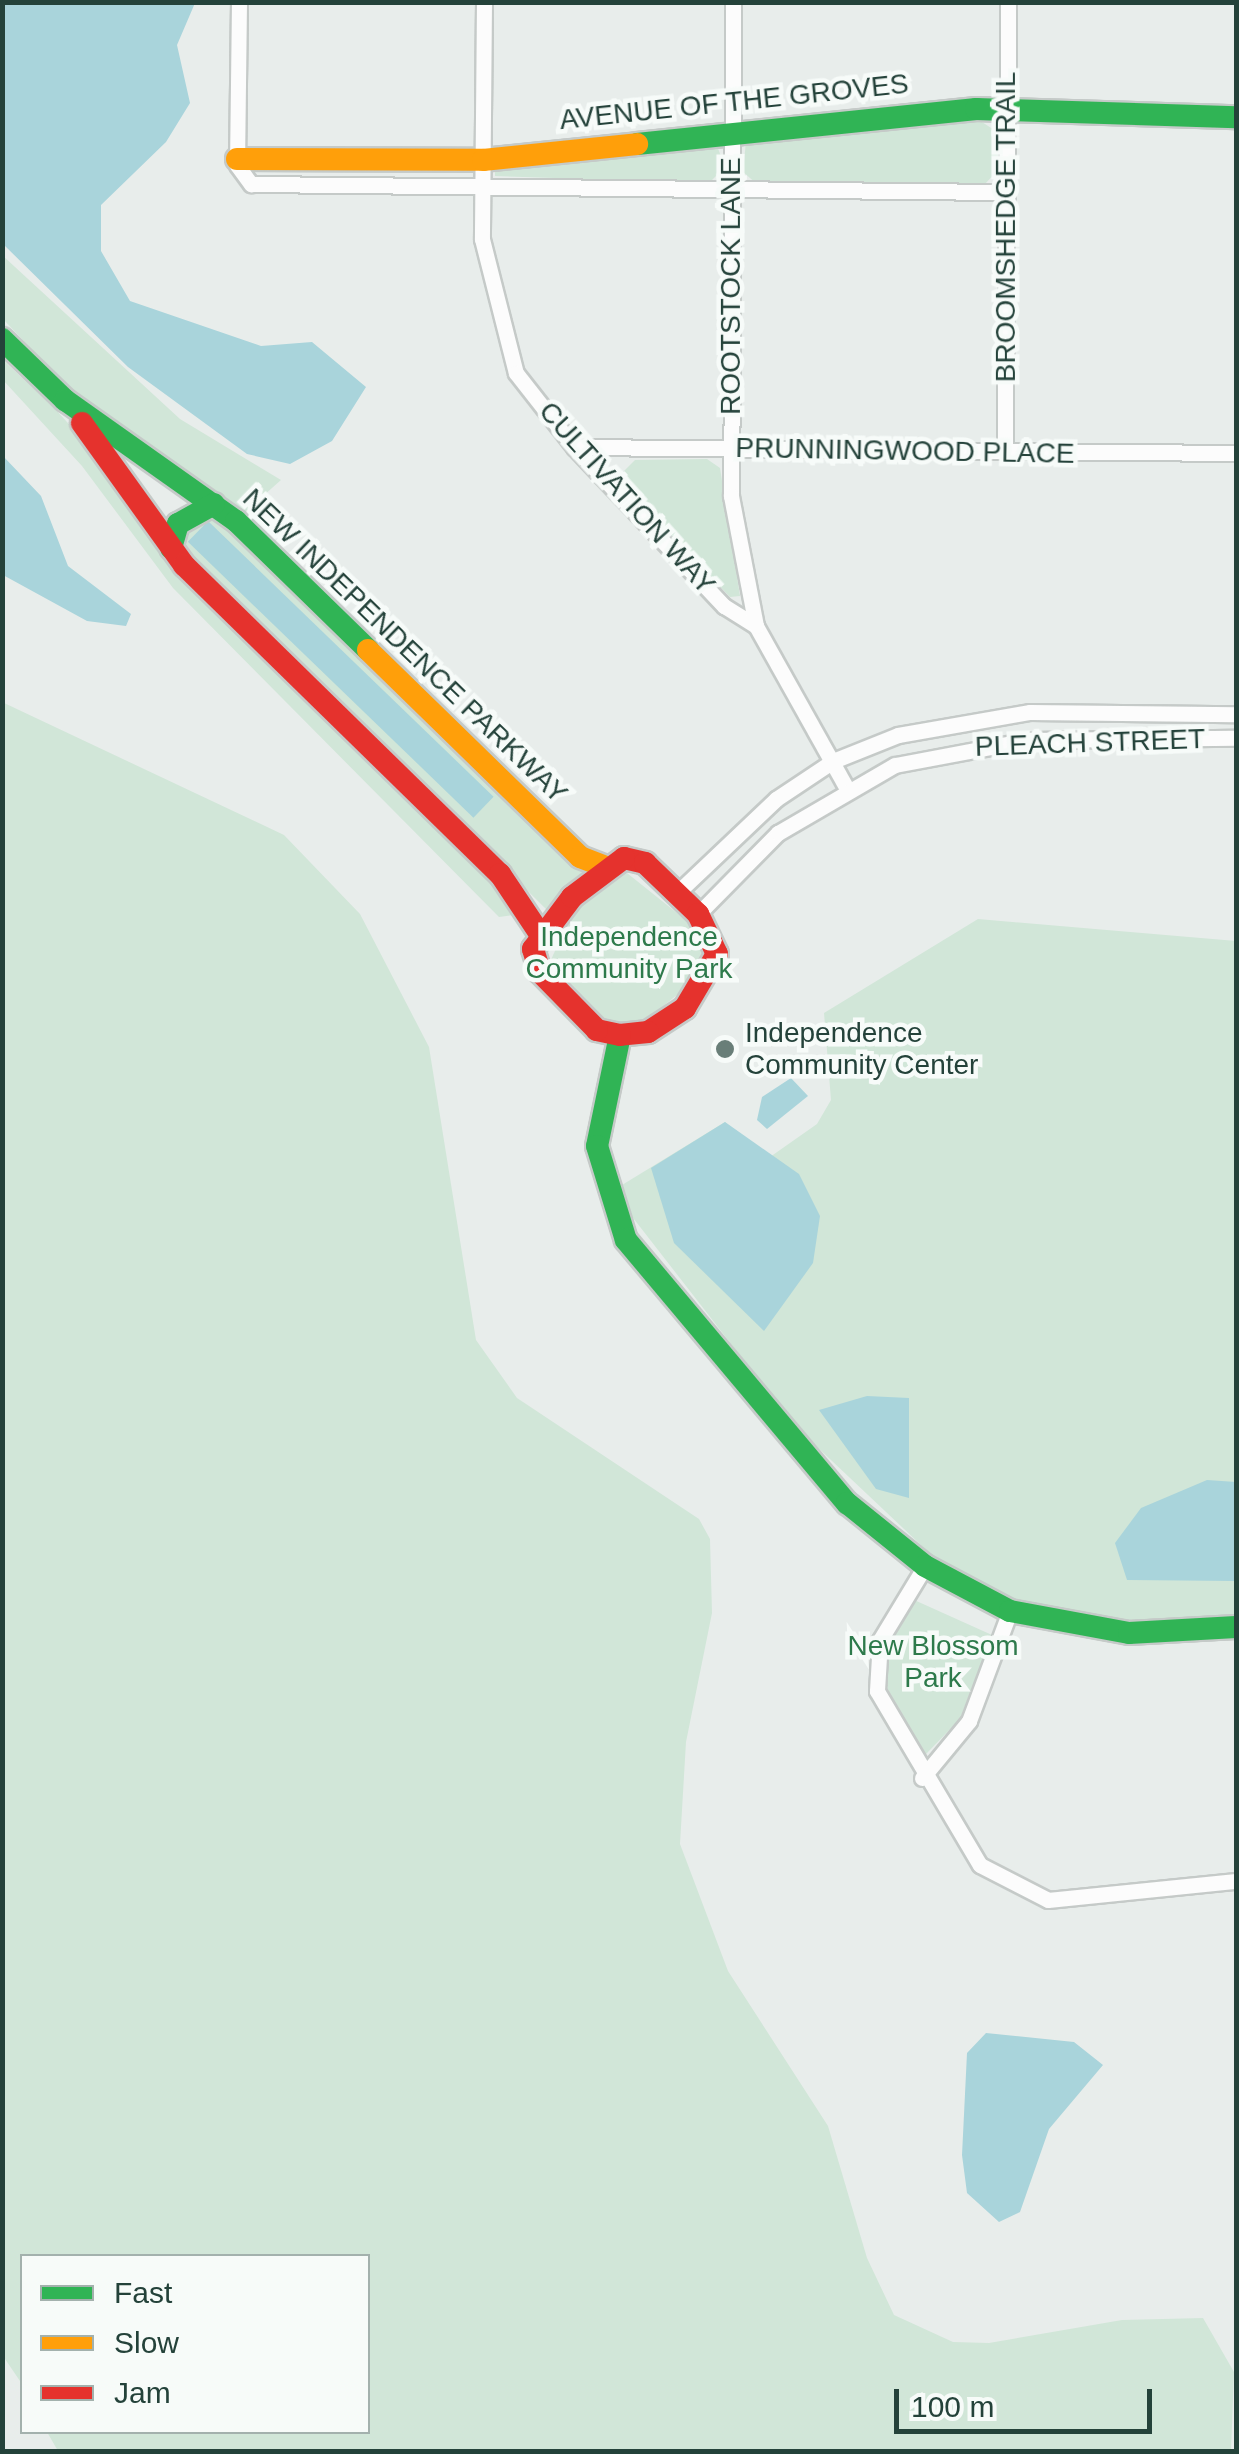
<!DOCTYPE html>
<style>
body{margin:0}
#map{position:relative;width:1239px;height:2454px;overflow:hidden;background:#e8edeb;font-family:Arial,sans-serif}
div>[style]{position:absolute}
.green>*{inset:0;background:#d1e6d8}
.water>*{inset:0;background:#a9d4db;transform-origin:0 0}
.roads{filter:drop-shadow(2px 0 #c5cac8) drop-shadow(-2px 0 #c5cac8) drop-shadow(0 2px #c5cac8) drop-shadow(0 -2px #c5cac8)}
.street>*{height:15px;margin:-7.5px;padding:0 7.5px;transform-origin:7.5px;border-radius:7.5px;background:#fcfcfc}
.fast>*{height:22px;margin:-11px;padding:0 11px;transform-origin:11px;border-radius:11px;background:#30b455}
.slow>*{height:22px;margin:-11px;padding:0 11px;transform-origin:11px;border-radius:11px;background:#ff9f0a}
.jam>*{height:22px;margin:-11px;padding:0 11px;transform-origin:11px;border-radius:11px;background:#e5322d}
.dots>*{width:28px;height:28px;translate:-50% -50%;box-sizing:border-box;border:5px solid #f7fbf9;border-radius:50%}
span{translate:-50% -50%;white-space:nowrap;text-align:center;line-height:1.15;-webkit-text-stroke:9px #f7fbf9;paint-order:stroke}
.street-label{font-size:28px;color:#24423a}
.park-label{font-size:28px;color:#2d7a4b}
.poi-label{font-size:28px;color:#24423a}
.left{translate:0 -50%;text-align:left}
.frame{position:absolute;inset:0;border:5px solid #24423a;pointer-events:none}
.legend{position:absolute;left:20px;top:2254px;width:350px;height:180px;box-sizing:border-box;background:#f7fbf9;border:2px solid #a3b1ad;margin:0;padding:12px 18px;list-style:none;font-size:30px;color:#24423a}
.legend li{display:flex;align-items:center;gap:20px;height:50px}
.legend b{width:50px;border:2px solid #a3b1ad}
.scale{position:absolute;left:894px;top:2389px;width:258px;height:45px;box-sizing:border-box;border:5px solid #24423a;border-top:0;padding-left:12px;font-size:30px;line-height:35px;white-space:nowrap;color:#24423a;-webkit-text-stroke:8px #f7fbf9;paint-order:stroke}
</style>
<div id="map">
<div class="green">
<div style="clip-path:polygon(971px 115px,999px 133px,998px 170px,984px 185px,757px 184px,743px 172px,746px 141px)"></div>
<div style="clip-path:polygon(716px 143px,725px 167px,709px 183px,495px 176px,495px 168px)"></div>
<div style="clip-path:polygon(2px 255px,180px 419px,281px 480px,245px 512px,76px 396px,3px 319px)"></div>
<div style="clip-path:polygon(2px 359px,55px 409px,521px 914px,499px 917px,173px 588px,82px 466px,3px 380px)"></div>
<div style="clip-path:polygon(635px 460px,707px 459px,720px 468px,740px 596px,730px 597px,626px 488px,623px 472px)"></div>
<div style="clip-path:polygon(212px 511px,583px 872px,547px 910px,185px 553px,185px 528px)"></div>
<div style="clip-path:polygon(2px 702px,284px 835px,360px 914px,429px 1047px,476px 1340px,517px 1398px,699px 1519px,710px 1539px,712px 1613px,686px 1742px,680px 1844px,728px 1971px,828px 2126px,867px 2258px,894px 2315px,953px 2342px,989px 2343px,1122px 2320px,1203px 2318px,1234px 2372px,1231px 2451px,58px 2451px,47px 2432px,368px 2432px,368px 2256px,22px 2256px,22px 2384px,3px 2356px)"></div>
<div style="clip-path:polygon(627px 873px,702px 933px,705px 951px,683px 990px,640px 1025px,607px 1022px,550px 962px,572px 913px)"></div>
<div style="clip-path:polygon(978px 919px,1236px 941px,1236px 1618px,1128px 1623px,1008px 1599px,940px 1563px,795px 1426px,630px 1214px,622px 1185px,725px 1122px,770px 1157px,817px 1124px,831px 1100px,824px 1013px)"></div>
<div style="clip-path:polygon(912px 1599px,992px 1635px,960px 1719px,926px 1754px,916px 1753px,883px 1678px,889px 1639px)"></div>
</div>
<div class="water">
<div style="clip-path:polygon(3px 2px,195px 3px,177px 45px,190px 103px,166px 142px,101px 205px,101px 251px,130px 301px,261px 346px,312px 342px,366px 387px,332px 441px,290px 464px,247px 454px,128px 367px,3px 244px)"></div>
<div style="clip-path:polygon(3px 456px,41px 496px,68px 566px,131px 614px,126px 626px,87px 621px,3px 575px)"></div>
<div style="left:208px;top:521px;width:397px;height:29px;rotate:44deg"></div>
<div style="clip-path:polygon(791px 1078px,808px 1096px,767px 1129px,757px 1120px,762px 1097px)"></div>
<div style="clip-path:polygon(725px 1122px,799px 1174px,820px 1216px,813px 1263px,764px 1331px,674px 1243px,651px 1168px)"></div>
<div style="clip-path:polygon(867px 1396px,909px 1398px,909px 1498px,876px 1489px,819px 1410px)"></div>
<div style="clip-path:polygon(1207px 1480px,1236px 1482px,1236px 1581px,1127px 1580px,1115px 1543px,1141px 1508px)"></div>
<div style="clip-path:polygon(986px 2033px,1074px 2042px,1103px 2065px,1049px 2129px,1020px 2212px,999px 2222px,967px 2193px,962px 2155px,967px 2053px)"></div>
</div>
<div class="roads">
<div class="street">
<div style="left:239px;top:2px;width:163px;rotate:90.7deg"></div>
<div style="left:237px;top:165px;width:24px;rotate:54deg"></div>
<div style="left:251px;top:184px;width:755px;rotate:0.61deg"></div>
<div style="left:484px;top:2px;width:237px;rotate:90.5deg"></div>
<div style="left:482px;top:239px;width:138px;rotate:75.8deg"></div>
<div style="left:516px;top:373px;width:94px;rotate:51.9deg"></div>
<div style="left:574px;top:447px;width:219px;rotate:46.7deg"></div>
<div style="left:724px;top:606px;width:38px;rotate:32deg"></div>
<div style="left:756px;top:626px;width:184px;rotate:60.8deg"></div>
<div style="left:733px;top:2px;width:494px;rotate:90.2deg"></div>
<div style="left:731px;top:496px;width:132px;rotate:79.1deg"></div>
<div style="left:574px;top:447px;width:662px;rotate:0.52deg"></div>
<div style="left:1005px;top:452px;width:450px;rotate:-89.6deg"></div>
<div style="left:677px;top:893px;width:137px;rotate:-43.5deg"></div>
<div style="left:776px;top:799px;width:69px;rotate:-33.7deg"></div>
<div style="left:833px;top:761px;width:70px;rotate:-21.8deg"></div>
<div style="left:898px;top:735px;width:134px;rotate:-9.9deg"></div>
<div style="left:1030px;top:712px;width:206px;rotate:0.6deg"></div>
<div style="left:698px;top:914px;width:114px;rotate:-45.4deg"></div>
<div style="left:778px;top:833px;width:135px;rotate:-30.2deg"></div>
<div style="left:895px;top:765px;width:136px;rotate:-10.6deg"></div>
<div style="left:1029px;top:740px;width:207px;rotate:-0.6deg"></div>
<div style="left:925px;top:1566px;width:87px;rotate:121.3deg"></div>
<div style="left:880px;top:1640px;width:51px;rotate:93.4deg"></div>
<div style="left:877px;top:1691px;width:202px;rotate:59.4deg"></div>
<div style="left:980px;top:1865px;width:76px;rotate:27.2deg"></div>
<div style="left:1048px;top:1900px;width:189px;rotate:-5.8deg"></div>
<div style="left:922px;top:1778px;width:74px;rotate:-50.5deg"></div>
<div style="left:969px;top:1721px;width:117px;rotate:-69.6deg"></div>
</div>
<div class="fast">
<div style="left:637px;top:144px;width:341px;rotate:-5.9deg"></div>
<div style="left:976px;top:109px;width:260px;rotate:1.8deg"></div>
<div style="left:2px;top:339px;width:88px;rotate:44.1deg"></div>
<div style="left:65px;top:400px;width:209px;rotate:35.3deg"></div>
<div style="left:236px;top:521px;width:185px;rotate:44.3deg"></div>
<div style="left:171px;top:548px;width:25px;rotate:-74deg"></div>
<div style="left:178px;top:524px;width:41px;rotate:-29.1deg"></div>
<div style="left:620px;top:1035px;width:113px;rotate:101.7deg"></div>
<div style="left:597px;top:1146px;width:98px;rotate:72.9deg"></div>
<div style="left:626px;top:1240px;width:344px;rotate:50deg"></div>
<div style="left:847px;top:1503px;width:100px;rotate:38.9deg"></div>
<div style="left:925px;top:1566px;width:96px;rotate:27.9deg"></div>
<div style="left:1010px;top:1611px;width:121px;rotate:10.5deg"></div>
<div style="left:1129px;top:1633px;width:107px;rotate:-3.2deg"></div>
</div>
<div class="slow">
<div style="left:237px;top:159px;width:246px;rotate:0.2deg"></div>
<div style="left:483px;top:160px;width:155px;rotate:-5.9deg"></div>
<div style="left:368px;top:650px;width:296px;rotate:44.3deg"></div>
<div style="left:580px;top:857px;width:25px;rotate:21deg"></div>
</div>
<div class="jam">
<div style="left:82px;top:423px;width:175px;rotate:54.3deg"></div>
<div style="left:184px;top:565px;width:442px;rotate:44.4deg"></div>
<div style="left:500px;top:874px;width:69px;rotate:56.3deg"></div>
<div style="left:624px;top:858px;width:22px;rotate:13deg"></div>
<div style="left:645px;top:863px;width:74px;rotate:43.9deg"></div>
<div style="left:698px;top:914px;width:44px;rotate:64.6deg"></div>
<div style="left:717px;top:954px;width:63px;rotate:120.7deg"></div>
<div style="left:685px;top:1008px;width:44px;rotate:147deg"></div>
<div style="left:648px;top:1032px;width:28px;rotate:174deg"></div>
<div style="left:620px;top:1035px;width:24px;rotate:-168deg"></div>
<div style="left:597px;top:1030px;width:81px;rotate:-134.5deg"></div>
<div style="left:540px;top:972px;width:24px;rotate:-107deg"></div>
<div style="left:533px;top:949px;width:65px;rotate:-53.1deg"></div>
<div style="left:572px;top:897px;width:65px;rotate:-36.9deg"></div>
</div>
</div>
<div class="dots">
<div style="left:725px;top:1049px;background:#697e78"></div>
</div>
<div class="street-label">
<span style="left:734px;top:102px;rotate:-6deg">AVENUE OF THE GROVES</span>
<span style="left:1006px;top:227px;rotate:-90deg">BROOMSHEDGE TRAIL</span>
<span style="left:731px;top:286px;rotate:-90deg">ROOTSTOCK LANE</span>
<span style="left:905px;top:451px;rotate:1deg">PRUNNINGWOOD PLACE</span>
<span style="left:627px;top:498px;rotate:48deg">CULTIVATION WAY</span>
<span style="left:405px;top:646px;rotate:44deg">NEW INDEPENDENCE PARKWAY</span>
<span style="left:1090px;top:743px;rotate:-2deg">PLEACH STREET</span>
</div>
<div class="park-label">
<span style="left:629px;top:953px">Independence<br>Community Park</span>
<span style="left:933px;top:1662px">New Blossom<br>Park</span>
</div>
<div class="poi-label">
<span class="left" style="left:745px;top:1049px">Independence<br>Community Center</span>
</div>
<div class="frame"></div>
<ul class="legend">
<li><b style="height:12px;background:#30b455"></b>Fast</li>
<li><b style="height:12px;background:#ff9f0a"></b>Slow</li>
<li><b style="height:12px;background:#e5322d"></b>Jam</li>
</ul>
<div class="scale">100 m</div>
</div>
